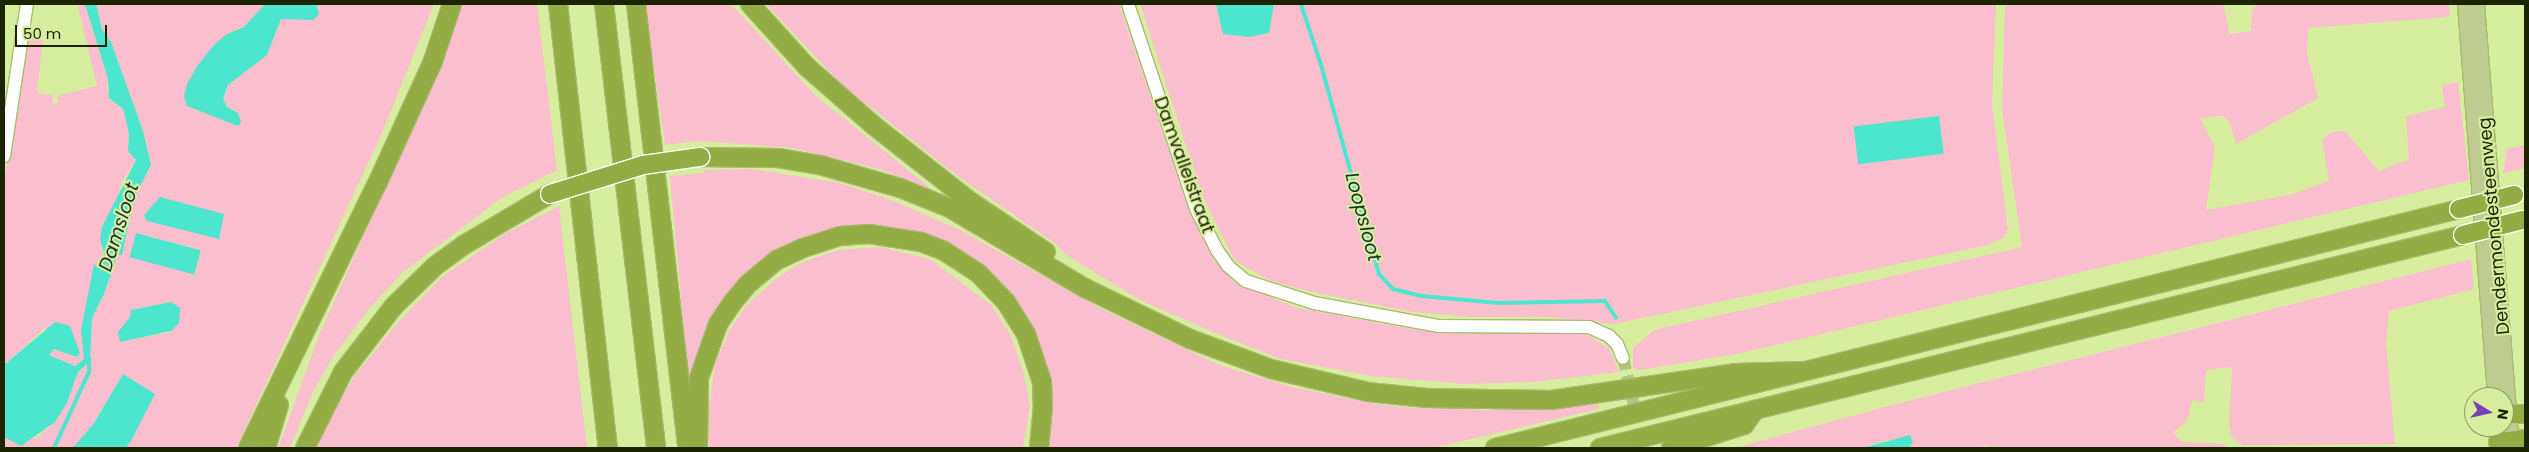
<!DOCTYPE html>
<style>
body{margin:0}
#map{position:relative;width:2529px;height:452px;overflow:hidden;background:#d8ee9f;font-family:Poppins,sans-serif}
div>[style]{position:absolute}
.green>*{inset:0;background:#fabece}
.water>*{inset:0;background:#4ce6cf;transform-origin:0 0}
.stream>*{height:4px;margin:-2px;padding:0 2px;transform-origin:2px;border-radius:2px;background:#4ce6cf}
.minor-tunnel>*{height:12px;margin-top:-6px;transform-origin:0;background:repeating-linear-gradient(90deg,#b2c580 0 12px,transparent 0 18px)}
.roads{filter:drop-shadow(1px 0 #a7bb6e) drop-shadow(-1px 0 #a7bb6e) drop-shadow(0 1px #a7bb6e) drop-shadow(0 -1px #a7bb6e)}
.minor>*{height:12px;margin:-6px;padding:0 6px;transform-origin:6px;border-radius:6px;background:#fff}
.major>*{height:15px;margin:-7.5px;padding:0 7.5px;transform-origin:7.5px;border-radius:7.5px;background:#becd8f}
.highway>*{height:18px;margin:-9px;padding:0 9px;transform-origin:9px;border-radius:9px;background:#93ac44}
.bridges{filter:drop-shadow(1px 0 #fff) drop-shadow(-1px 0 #fff) drop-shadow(0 1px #fff) drop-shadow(0 -1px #fff)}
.highway-bridge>*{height:18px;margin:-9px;padding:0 9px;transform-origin:9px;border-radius:9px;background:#93ac44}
span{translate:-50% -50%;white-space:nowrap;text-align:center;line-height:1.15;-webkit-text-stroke:4px #d8ee9f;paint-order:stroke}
.street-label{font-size:18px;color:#1c2303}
.water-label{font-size:19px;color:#18312d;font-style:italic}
.frame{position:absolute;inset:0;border:5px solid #1c2303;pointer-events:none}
.north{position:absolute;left:2464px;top:387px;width:50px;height:50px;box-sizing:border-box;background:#d8ee9f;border:1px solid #8d9d61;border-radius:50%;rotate:99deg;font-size:14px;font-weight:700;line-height:20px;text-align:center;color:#1c2303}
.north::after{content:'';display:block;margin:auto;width:18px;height:22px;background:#7640b7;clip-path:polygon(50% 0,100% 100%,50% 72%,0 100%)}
.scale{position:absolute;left:15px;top:25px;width:92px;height:22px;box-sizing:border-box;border:2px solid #1c2303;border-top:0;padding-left:6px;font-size:15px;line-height:18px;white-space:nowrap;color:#1c2303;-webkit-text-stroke:4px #d8ee9f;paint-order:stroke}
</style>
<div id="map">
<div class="green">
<div style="clip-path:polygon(85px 4px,108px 79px,107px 89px,113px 102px,123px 109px,129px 133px,127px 146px,136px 160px,122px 182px,101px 247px,105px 257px,103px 265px,98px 267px,94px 264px,84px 359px,75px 366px,48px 355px,54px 349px,77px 357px,45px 328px,4px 365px,4px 180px,17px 118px,28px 36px,43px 40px,37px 90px,40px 94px,52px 95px,53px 104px,59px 102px,57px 96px,97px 86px,78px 7px)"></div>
<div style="clip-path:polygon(evenodd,96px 4px,265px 4px,244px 27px,227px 34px,187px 106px,238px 126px,223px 99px,228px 85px,267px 55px,281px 19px,319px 14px,316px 4px,434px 4px,382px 133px,236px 448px,126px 448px,154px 394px,123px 374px,94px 423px,73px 448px,4px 448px,4px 437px,18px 441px,36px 438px,55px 422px,67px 402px,78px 372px,90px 361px,92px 318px,104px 294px,118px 254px,122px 255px,134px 198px,151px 165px,143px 131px,111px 42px,102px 29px,96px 4px,136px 233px,201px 250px,195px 273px,136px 233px,96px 4px,171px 302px,171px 332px,120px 342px,121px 328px,130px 317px,131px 310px,171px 302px)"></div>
<div style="clip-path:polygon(462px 4px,537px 4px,557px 170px,503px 197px,403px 272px,369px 309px,334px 355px,312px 394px,290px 448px,278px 448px,320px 333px,431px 84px)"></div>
<div style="clip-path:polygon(645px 4px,731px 4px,816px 96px,934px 191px,879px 169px,793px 148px,699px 141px,665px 145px)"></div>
<div style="clip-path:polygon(766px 4px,1119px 4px,1188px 207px,1213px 259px,1235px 283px,1298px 308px,1417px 330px,1456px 334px,1585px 334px,1609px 348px,1619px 372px,1534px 382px,1465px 384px,1371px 376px,1281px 359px,1215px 333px,1142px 301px,1066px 255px,1056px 244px,956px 175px,841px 84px)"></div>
<div style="clip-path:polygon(1140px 4px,1216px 4px,1223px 34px,1274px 4px,1996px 4px,1992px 105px,2008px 229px,2004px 237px,1988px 245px,1614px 324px,1546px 317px,1471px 317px,1412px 312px,1308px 291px,1269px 280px,1235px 261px,1203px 198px)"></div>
<div style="clip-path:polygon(2005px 4px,2223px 4px,2230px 34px,2251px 31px,2252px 11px,2257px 4px,2449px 4px,2450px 15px,2446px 17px,2308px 28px,2307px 53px,2318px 98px,2236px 144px,2230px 123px,2223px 116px,2200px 118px,2215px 147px,2206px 210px,2290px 195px,2329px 181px,2322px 139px,2332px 132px,2345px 131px,2379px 171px,2409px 159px,2406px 116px,2445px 107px,2442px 85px,2452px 83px,2458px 82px,2469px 180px,1742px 353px,1639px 370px,1633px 368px,1633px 348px,1654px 330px,2022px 247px,2002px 109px)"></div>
<div style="clip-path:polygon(2525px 145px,2525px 168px,2503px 173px,2507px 149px)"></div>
<div style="clip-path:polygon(751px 169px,840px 183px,894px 201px,958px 229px,1102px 309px,1219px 365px,1292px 387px,1375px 404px,1414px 408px,1488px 410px,1593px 404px,1599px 405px,1598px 409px,1433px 448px,1043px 448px,1045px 372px,971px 261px,872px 229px,755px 269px,693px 384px,689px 384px,670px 176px,704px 173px,703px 170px)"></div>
<div style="clip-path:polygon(559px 206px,587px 448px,317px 448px,330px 417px,355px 375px,400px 320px,443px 276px,506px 233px)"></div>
<div style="clip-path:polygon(880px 247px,930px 259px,991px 305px,1010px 334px,1023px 371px,1030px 406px,1023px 448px,709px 448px,709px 408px,715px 364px,730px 329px,745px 307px,773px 281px,800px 263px,838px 250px)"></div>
<div style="clip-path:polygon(2471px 259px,2474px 289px,2389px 311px,2386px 344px,2395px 444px,2242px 445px,2231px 436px,2229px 423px,2232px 367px,2206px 370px,2204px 402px,2192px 400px,2187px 421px,2173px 432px,2182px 442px,2224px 444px,2226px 448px,1990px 448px,1985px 445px,1982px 448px,1909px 448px,1913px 442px,1888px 440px,1862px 448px,1734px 448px,1900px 403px)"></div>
</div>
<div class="water">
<div style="clip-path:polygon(85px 4px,96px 4px,102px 29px,111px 42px,143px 131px,151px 165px,134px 198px,122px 255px,118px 254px,104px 294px,92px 318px,90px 361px,78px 372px,67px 403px,55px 422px,21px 446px,4px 437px,4px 365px,55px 322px,70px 326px,80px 353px,77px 357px,54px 349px,49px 355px,75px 366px,84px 359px,81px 330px,94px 264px,98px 267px,103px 265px,105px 257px,100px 239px,102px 227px,136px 160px,128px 151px,129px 133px,123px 109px,109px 98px,108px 79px)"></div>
<div style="clip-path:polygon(265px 4px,316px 4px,319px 14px,313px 20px,281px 19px,267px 55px,228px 85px,223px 99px,227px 107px,238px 113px,241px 122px,238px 126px,187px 106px,184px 96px,187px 84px,198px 65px,214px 45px,227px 34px,244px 27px)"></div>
<div style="clip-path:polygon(1216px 4px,1274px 4px,1269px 33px,1249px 37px,1223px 34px)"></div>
<div style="left:1939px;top:116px;width:38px;height:86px;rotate:83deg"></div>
<div style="clip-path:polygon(160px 197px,224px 214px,219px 239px,147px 221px,144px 215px)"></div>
<div style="left:136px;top:233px;width:67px;height:25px;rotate:15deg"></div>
<div style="clip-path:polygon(171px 302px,180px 308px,179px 323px,171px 331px,120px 342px,118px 332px,130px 317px,131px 310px)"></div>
<div style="clip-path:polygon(123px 374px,155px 394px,132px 439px,126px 448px,73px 448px,94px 423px)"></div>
<div style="clip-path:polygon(1910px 435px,1913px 442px,1909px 448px,1862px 448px)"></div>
</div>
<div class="stream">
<div style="left:1301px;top:4px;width:64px;rotate:71.8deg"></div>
<div style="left:1321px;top:65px;width:217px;rotate:74.5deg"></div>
<div style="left:1379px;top:274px;width:21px;rotate:47deg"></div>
<div style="left:1393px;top:289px;width:29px;rotate:14deg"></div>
<div style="left:1421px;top:296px;width:78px;rotate:5.1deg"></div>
<div style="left:1499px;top:303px;width:106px;rotate:-1.1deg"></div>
<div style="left:1605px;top:301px;width:20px;rotate:57deg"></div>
<div style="left:54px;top:448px;width:84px;rotate:-65.3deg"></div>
<div style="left:89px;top:372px;width:14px;rotate:-90deg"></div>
</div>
<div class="minor-tunnel">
<div style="left:1623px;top:358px;width:92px;rotate:76.9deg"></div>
</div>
<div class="roads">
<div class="minor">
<div style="left:1128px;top:4px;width:216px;rotate:71.6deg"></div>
<div style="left:1196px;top:209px;width:46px;rotate:62.9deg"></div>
<div style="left:1217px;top:250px;width:19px;rotate:55deg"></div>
<div style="left:1228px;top:266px;width:23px;rotate:40deg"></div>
<div style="left:1246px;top:281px;width:71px;rotate:17.9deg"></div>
<div style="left:1314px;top:303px;width:126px;rotate:10.5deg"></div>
<div style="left:1438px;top:326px;width:151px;rotate:0.4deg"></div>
<div style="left:1589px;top:327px;width:22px;rotate:24deg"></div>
<div style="left:1609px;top:336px;width:11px;rotate:45deg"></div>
<div style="left:1617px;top:344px;width:15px;rotate:67deg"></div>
<div style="left:4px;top:156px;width:154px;rotate:-81.4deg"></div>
</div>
<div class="major">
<div style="left:2465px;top:4px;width:394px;rotate:85.6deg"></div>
<div style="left:2476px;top:4px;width:445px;rotate:85.5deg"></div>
<div style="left:2497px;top:427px;width:21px;rotate:85deg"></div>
</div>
<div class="highway">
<div style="left:558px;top:4px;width:447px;rotate:83.6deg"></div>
<div style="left:604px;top:4px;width:447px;rotate:83.3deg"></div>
<div style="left:636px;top:4px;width:442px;rotate:83.4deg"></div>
<div style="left:750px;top:4px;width:85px;rotate:47.9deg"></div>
<div style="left:807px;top:67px;width:88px;rotate:41.3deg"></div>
<div style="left:873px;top:125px;width:125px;rotate:38.2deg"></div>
<div style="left:971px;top:202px;width:90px;rotate:33.7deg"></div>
<div style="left:700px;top:157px;width:78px;rotate:0.7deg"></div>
<div style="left:778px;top:158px;width:43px;rotate:9.5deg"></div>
<div style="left:820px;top:165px;width:83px;rotate:16deg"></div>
<div style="left:900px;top:188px;width:54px;rotate:21.8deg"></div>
<div style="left:950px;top:208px;width:157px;rotate:30.7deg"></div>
<div style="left:1085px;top:288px;width:117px;rotate:25.9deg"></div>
<div style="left:1190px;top:339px;width:86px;rotate:20.3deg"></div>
<div style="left:1271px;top:369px;width:100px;rotate:13.3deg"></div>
<div style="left:1368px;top:392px;width:59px;rotate:5.8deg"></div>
<div style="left:1427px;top:398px;width:124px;rotate:0.9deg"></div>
<div style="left:1551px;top:400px;width:186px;rotate:-8.3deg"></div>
<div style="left:1735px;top:373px;width:71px;rotate:-1.6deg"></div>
<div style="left:2504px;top:414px;width:21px"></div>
<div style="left:2498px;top:442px;width:27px;rotate:-6deg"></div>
<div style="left:248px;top:448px;width:294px;rotate:-64deg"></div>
<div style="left:377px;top:184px;width:135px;rotate:-65.5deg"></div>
<div style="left:433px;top:61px;width:60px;rotate:-71.6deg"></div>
<div style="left:266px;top:448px;width:45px;rotate:-73.2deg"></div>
<div style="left:305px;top:448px;width:85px;rotate:-63.4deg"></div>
<div style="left:343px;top:372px;width:83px;rotate:-52.3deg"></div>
<div style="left:394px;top:306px;width:57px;rotate:-44.3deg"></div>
<div style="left:435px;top:266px;width:36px;rotate:-36deg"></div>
<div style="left:464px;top:245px;width:100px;rotate:-30.7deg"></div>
<div style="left:698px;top:448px;width:70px;rotate:-89.2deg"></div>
<div style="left:699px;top:378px;width:57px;rotate:-70.6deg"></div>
<div style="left:718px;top:324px;width:27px;rotate:-56deg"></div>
<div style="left:733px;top:302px;width:23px;rotate:-50deg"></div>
<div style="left:748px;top:284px;width:38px;rotate:-40deg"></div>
<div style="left:777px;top:260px;width:29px;rotate:-25deg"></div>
<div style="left:803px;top:248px;width:39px;rotate:-18deg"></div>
<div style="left:840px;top:236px;width:29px;rotate:-4deg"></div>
<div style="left:869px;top:234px;width:53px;rotate:8.7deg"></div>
<div style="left:921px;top:242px;width:25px;rotate:21deg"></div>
<div style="left:944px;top:251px;width:40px;rotate:32.9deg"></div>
<div style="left:978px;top:273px;width:40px;rotate:46deg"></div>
<div style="left:1006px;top:302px;width:38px;rotate:58deg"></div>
<div style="left:1026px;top:334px;width:51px;rotate:71.6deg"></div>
<div style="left:1042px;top:382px;width:24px;rotate:88deg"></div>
<div style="left:1043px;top:406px;width:42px;rotate:95.4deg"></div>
<div style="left:1495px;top:448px;width:993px;rotate:-13.92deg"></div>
<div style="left:1600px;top:448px;width:889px;rotate:-13.86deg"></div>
<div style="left:1671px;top:448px;width:77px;rotate:-17.5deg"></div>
<div style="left:1744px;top:425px;width:19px;rotate:-54deg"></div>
</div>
</div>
<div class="bridges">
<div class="highway-bridge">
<div style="left:550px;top:194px;width:97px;rotate:-17.3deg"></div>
<div style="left:643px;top:165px;width:58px;rotate:-8deg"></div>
<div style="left:2459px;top:209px;width:57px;rotate:-14.3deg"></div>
<div style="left:2463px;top:235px;width:61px;rotate:-14.3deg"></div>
</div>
</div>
<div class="street-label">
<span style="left:1184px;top:165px;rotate:70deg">Damvalleistraat</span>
<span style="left:2494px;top:226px;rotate:-95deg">Dendermondesteenweg</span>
</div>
<div class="water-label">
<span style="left:1363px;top:217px;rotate:75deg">Loopsloot</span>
<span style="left:119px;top:227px;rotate:-72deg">Damsloot</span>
</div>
<div class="frame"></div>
<div class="north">N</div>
<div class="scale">50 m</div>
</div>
